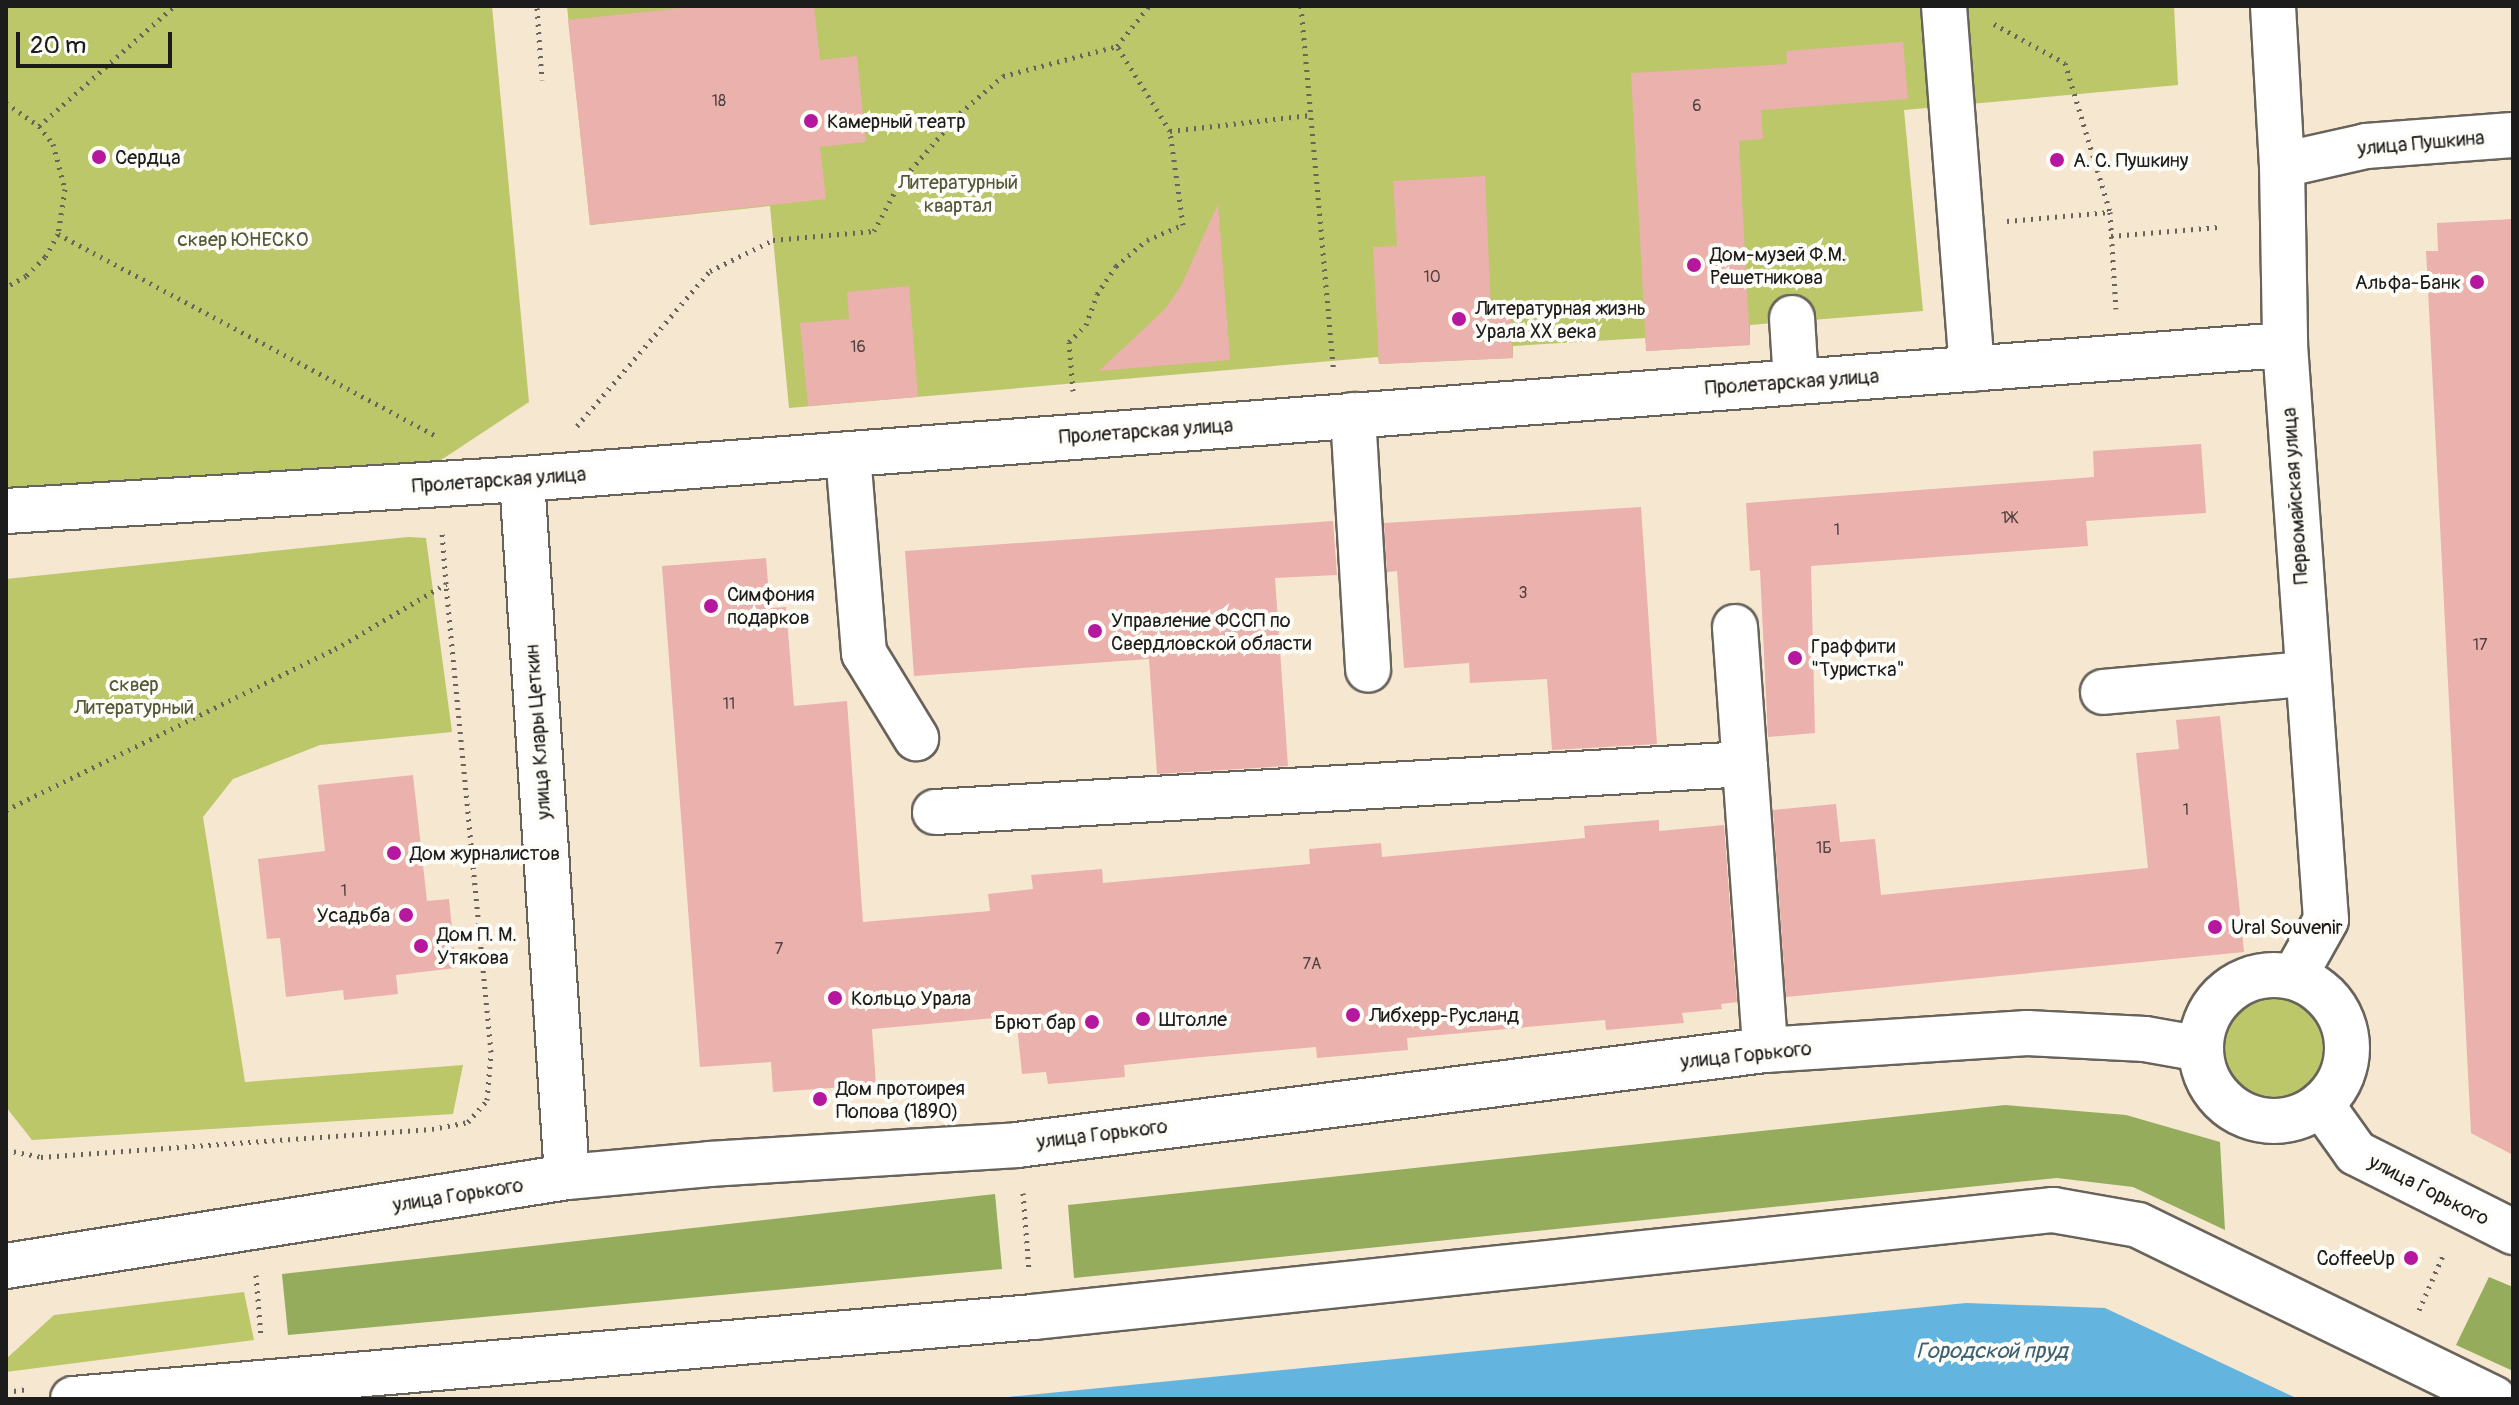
<!DOCTYPE html>
<meta charset="utf-8">
<style>
body{margin:0}
#map{position:relative;width:2519px;height:1405px;overflow:hidden;background:#f6e7d1;font-family:Pangolin,sans-serif}
div>[style]{position:absolute}
.green>*{inset:0;background:#bbc768}
.round{border-radius:50%}
.forest>*{inset:0;background:#94ac5c}
.water>*{inset:0;background:#63b4de}
.building>*{inset:0;background:#ebb1ac}
.path>*{height:5px;margin-top:-2.5px;transform-origin:0;background:repeating-linear-gradient(90deg,#68635b 0 2px,transparent 0 8px)}
.roads{filter:drop-shadow(2px 0 #68635b) drop-shadow(-2px 0 #68635b) drop-shadow(0 2px #68635b) drop-shadow(0 -2px #68635b)}
.minor>*{height:44px;margin:-22px;padding:0 22px;transform-origin:22px;border-radius:22px;background:#fff}
.minor>.ring{margin:-22px;padding:0;box-sizing:content-box;background:none;border:44px solid #fff;border-radius:50%}
.dots>*{width:22px;height:22px;translate:-50% -50%;box-sizing:border-box;border:4px solid #fdfcf7;border-radius:50%}
span{translate:-50% -50%;white-space:nowrap;text-align:center;line-height:1.15;-webkit-text-stroke:8px #fdfcf7;paint-order:stroke}
.number-label{font-size:16px;color:#504140}
.number-label span{-webkit-text-stroke-width:0}
.poi-label{font-size:20px;color:#1c1c1c}
.left{translate:0 -50%;text-align:left}
.right{translate:-100% -50%;text-align:right}
.street-label{font-size:20px;color:#1c1c1c}
.park-label{font-size:20px;color:#545837}
.water-label{font-size:22px;color:#3c6073;font-style:italic}
.frame{position:absolute;inset:0;border:8px solid #1c1c1c;pointer-events:none}
.scale{position:absolute;left:16px;top:32px;width:156px;height:36px;box-sizing:border-box;border:4px solid #1c1c1c;border-top:0;padding-left:10px;font-size:24px;line-height:28px;white-space:nowrap;color:#1c1c1c;-webkit-text-stroke:6px #fdfcf7;paint-order:stroke}
</style>
<div id="map">
<div class="green">
<div style="clip-path:polygon(6px 6px,492px 6px,529px 402px,441px 460px,6px 488px)"></div>
<div style="clip-path:polygon(567px 6px,2174px 6px,2178px 85px,1904px 110px,1923px 311px,1750px 325px,1750px 345px,1647px 351px,1645px 338px,1513px 346px,1513px 358px,1379px 364px,1378px 357px,789px 408px,770px 206px,590px 225px)"></div>
<div style="clip-path:polygon(408px 537px,426px 538px,452px 732px,320px 745px,233px 779px,203px 817px,245px 1082px,463px 1065px,453px 1114px,32px 1140px,6px 1107px,6px 579px)"></div>
<div class="round" style="left:2216px;top:988px;width:116px;height:116px"></div>
<div style="clip-path:polygon(244px 1292px,254px 1340px,6px 1372px,6px 1359px,54px 1315px)"></div>
</div>
<div class="forest">
<div style="clip-path:polygon(2005px 1105px,2126px 1115px,2220px 1142px,2225px 1230px,2133px 1187px,2057px 1178px,1074px 1278px,1068px 1205px)"></div>
<div style="clip-path:polygon(995px 1194px,1002px 1269px,288px 1335px,282px 1274px)"></div>
<div style="clip-path:polygon(2489px 1277px,2513px 1287px,2513px 1371px,2456px 1345px)"></div>
</div>
<div class="water">
<div style="clip-path:polygon(1966px 1303px,2105px 1308px,2298px 1399px,988px 1399px)"></div>
</div>
<div class="building">
<div style="clip-path:polygon(701px 6px,814px 6px,820px 60px,857px 56px,866px 142px,820px 147px,826px 199px,590px 225px,568px 20px)"></div>
<div style="clip-path:polygon(1903px 42px,1908px 99px,1761px 110px,1763px 139px,1739px 141px,1750px 345px,1646px 351px,1631px 73px,1787px 64px,1786px 51px)"></div>
<div style="clip-path:polygon(1485px 176px,1491px 308px,1510px 307px,1513px 358px,1379px 364px,1373px 247px,1397px 246px,1393px 181px)"></div>
<div style="clip-path:polygon(1218px 204px,1230px 360px,1099px 371px,1165px 309px,1181px 286px)"></div>
<div style="clip-path:polygon(2513px 219px,2513px 1155px,2471px 1133px,2426px 251px,2438px 251px,2437px 223px)"></div>
<div style="clip-path:polygon(909px 286px,918px 397px,808px 406px,800px 323px,849px 319px,847px 292px)"></div>
<div style="clip-path:polygon(2201px 444px,2206px 513px,2086px 521px,2088px 546px,1811px 566px,1815px 733px,1768px 737px,1760px 570px,1750px 571px,1746px 503px,2094px 477px,2093px 451px)"></div>
<div style="clip-path:polygon(1641px 507px,1657px 744px,1552px 750px,1547px 679px,1470px 683px,1469px 663px,1404px 668px,1397px 571px,1387px 572px,1384px 523px)"></div>
<div style="clip-path:polygon(1333px 521px,1337px 575px,1275px 578px,1288px 766px,1157px 774px,1149px 659px,914px 676px,905px 551px)"></div>
<div style="clip-path:polygon(766px 558px,770px 608px,786px 607px,794px 706px,847px 701px,863px 922px,990px 911px,988px 894px,1033px 889px,1031px 875px,1102px 869px,1103px 883px,1310px 864px,1309px 849px,1381px 843px,1382px 857px,1585px 838px,1584px 826px,1659px 820px,1659px 831px,1724px 825px,1737px 1002px,1721px 1004px,1722px 1009px,1682px 1013px,1684px 1023px,1606px 1030px,1605px 1020px,1407px 1038px,1408px 1050px,1317px 1058px,1316px 1047px,1191px 1058px,1124px 1065px,1125px 1077px,1048px 1084px,1046px 1072px,1022px 1074px,1016px 1016px,872px 1029px,876px 1085px,773px 1092px,771px 1062px,700px 1067px,662px 566px)"></div>
<div style="clip-path:polygon(2220px 716px,2244px 952px,1786px 997px,1773px 810px,1836px 804px,1840px 842px,1875px 839px,1881px 895px,2148px 868px,2136px 753px,2179px 749px,2176px 720px)"></div>
<div style="clip-path:polygon(413px 775px,427px 901px,449px 899px,456px 968px,396px 975px,398px 994px,344px 1000px,343px 990px,286px 997px,280px 938px,267px 939px,258px 859px,325px 851px,318px 785px)"></div>
</div>
<div class="path">
<div style="left:1301px;top:6px;width:363px;rotate:84.9deg"></div>
<div style="left:537px;top:8px;width:72px;rotate:86deg"></div>
<div style="left:1994px;top:24px;width:81px;rotate:28.8deg"></div>
<div style="left:2065px;top:63px;width:156px;rotate:73.2deg"></div>
<div style="left:2110px;top:212px;width:97px;rotate:86.5deg"></div>
<div style="left:6px;top:103px;width:40px;rotate:34.9deg"></div>
<div style="left:39px;top:126px;width:23px;rotate:52deg"></div>
<div style="left:53px;top:144px;width:47px;rotate:75.1deg"></div>
<div style="left:65px;top:189px;width:46px;rotate:98.8deg"></div>
<div style="left:58px;top:234px;width:26px;rotate:119deg"></div>
<div style="left:45px;top:257px;width:27px;rotate:135deg"></div>
<div style="left:26px;top:276px;width:23px;rotate:151deg"></div>
<div style="left:39px;top:126px;width:181px;rotate:-41.6deg"></div>
<div style="left:1170px;top:131px;width:141px;rotate:-6.5deg"></div>
<div style="left:2007px;top:221px;width:103px;rotate:-5deg"></div>
<div style="left:58px;top:234px;width:427px;rotate:28.1deg"></div>
<div style="left:2111px;top:236px;width:108px;rotate:-4.8deg"></div>
<div style="left:1073px;top:391px;width:49px;rotate:-94.7deg"></div>
<div style="left:1069px;top:342px;width:24px;rotate:-45deg"></div>
<div style="left:1086px;top:325px;width:33px;rotate:-70deg"></div>
<div style="left:1097px;top:294px;width:34px;rotate:-56deg"></div>
<div style="left:1116px;top:266px;width:40px;rotate:-40deg"></div>
<div style="left:1147px;top:240px;width:39px;rotate:-23deg"></div>
<div style="left:1183px;top:225px;width:95px;rotate:-97.9deg"></div>
<div style="left:1170px;top:131px;width:100px;rotate:-121.9deg"></div>
<div style="left:577px;top:426px;width:204px;rotate:-49.4deg"></div>
<div style="left:710px;top:271px;width:70px;rotate:-26.2deg"></div>
<div style="left:773px;top:240px;width:101px;rotate:-5.1deg"></div>
<div style="left:874px;top:231px;width:55px;rotate:-62deg"></div>
<div style="left:900px;top:182px;width:91px;rotate:-49deg"></div>
<div style="left:960px;top:113px;width:57px;rotate:-40.7deg"></div>
<div style="left:1003px;top:76px;width:118px;rotate:-14.7deg"></div>
<div style="left:1117px;top:46px;width:51px;rotate:-51.3deg"></div>
<div style="left:6px;top:810px;width:366px;rotate:-26.1deg"></div>
<div style="left:335px;top:649px;width:129px;rotate:-30.4deg"></div>
<div style="left:446px;top:584px;width:51px;rotate:-94.5deg"></div>
<div style="left:6px;top:1150px;width:36px;rotate:11deg"></div>
<div style="left:41px;top:1157px;width:392px;rotate:-4.1deg"></div>
<div style="left:432px;top:1129px;width:37px;rotate:-11deg"></div>
<div style="left:468px;top:1122px;width:29px;rotate:-49deg"></div>
<div style="left:487px;top:1100px;width:48px;rotate:-85.2deg"></div>
<div style="left:491px;top:1052px;width:470px;rotate:-95.5deg"></div>
<div style="left:1023px;top:1193px;width:78px;rotate:85.6deg"></div>
<div style="left:256px;top:1275px;width:62px;rotate:85.4deg"></div>
<div style="left:2419px;top:1310px;width:62px;rotate:-66.3deg"></div>
<div style="left:6px;top:1392px;width:22px;rotate:-8deg"></div>
</div>
<div class="roads">
<div class="minor">
<div style="left:1944px;top:6px;width:364px;rotate:85.6deg"></div>
<div style="left:2273px;top:6px;width:159px;rotate:86.8deg"></div>
<div style="left:2282px;top:165px;width:180px;rotate:89deg"></div>
<div style="left:2285px;top:345px;width:576px;rotate:85.92deg"></div>
<div style="left:2326px;top:920px;width:65px;rotate:119.3deg"></div>
<div style="left:2282px;top:165px;width:86px;rotate:-12.7deg"></div>
<div style="left:2366px;top:146px;width:147px;rotate:-4.3deg"></div>
<div style="left:1792px;top:318px;width:64px;rotate:86.4deg"></div>
<div style="left:1353px;top:415px;width:255px;rotate:86.6deg"></div>
<div style="left:848px;top:454px;width:200px;rotate:85.4deg"></div>
<div style="left:864px;top:653px;width:100px;rotate:58.5deg"></div>
<div style="left:522px;top:479px;width:699px;rotate:86.31deg"></div>
<div style="left:6px;top:511px;width:517px;rotate:-3.55deg"></div>
<div style="left:522px;top:479px;width:1768px;rotate:-4.35deg"></div>
<div style="left:1735px;top:627px;width:424px;rotate:85.9deg"></div>
<div style="left:2103px;top:692px;width:204px;rotate:-5.1deg"></div>
<div style="left:935px;top:812px;width:811px;rotate:-3.39deg"></div>
<div class="ring" style="left:2201px;top:975px;width:102px;height:102px"></div>
<div style="left:2321px;top:1104px;width:60px;rotate:54.5deg"></div>
<div style="left:2356px;top:1153px;width:176px;rotate:26.7deg"></div>
<div style="left:6px;top:1266px;width:568px;rotate:-9.01deg"></div>
<div style="left:567px;top:1177px;width:143px;rotate:-5.2deg"></div>
<div style="left:709px;top:1164px;width:309px;rotate:-3.5deg"></div>
<div style="left:1017px;top:1145px;width:754px;rotate:-7.24deg"></div>
<div style="left:1765px;top:1050px;width:263px;rotate:-3.7deg"></div>
<div style="left:2027px;top:1033px;width:118px;rotate:2.9deg"></div>
<div style="left:2145px;top:1039px;width:57px;rotate:10.1deg"></div>
<div style="left:73px;top:1399px;width:963px;rotate:-4.88deg"></div>
<div style="left:1033px;top:1317px;width:1026px;rotate:-5.99deg"></div>
<div style="left:2053px;top:1210px;width:86px;rotate:10deg"></div>
<div style="left:2138px;top:1225px;width:396px;rotate:26deg"></div>
</div>
</div>
<div class="dots">
<div style="left:811px;top:121px;background:#b5179e"></div>
<div style="left:99px;top:157px;background:#b5179e"></div>
<div style="left:2057px;top:160px;background:#b5179e"></div>
<div style="left:1694px;top:265px;background:#b5179e"></div>
<div style="left:2477px;top:282px;background:#b5179e"></div>
<div style="left:1459px;top:319px;background:#b5179e"></div>
<div style="left:711px;top:606px;background:#b5179e"></div>
<div style="left:1095px;top:631px;background:#b5179e"></div>
<div style="left:1795px;top:658px;background:#b5179e"></div>
<div style="left:394px;top:853px;background:#b5179e"></div>
<div style="left:406px;top:915px;background:#b5179e"></div>
<div style="left:2215px;top:927px;background:#b5179e"></div>
<div style="left:421px;top:946px;background:#b5179e"></div>
<div style="left:835px;top:998px;background:#b5179e"></div>
<div style="left:1353px;top:1015px;background:#b5179e"></div>
<div style="left:1143px;top:1019px;background:#b5179e"></div>
<div style="left:1092px;top:1022px;background:#b5179e"></div>
<div style="left:820px;top:1099px;background:#b5179e"></div>
<div style="left:2411px;top:1258px;background:#b5179e"></div>
</div>
<div class="number-label">
<span style="left:719px;top:101px">18</span>
<span style="left:1697px;top:106px">6</span>
<span style="left:1432px;top:277px">10</span>
<span style="left:858px;top:347px">16</span>
<span style="left:2009px;top:518px">1Ж</span>
<span style="left:1837px;top:530px">1</span>
<span style="left:1523px;top:593px">3</span>
<span style="left:2480px;top:645px">17</span>
<span style="left:729px;top:704px">11</span>
<span style="left:2186px;top:810px">1</span>
<span style="left:1824px;top:848px">1Б</span>
<span style="left:344px;top:891px">1</span>
<span style="left:779px;top:949px">7</span>
<span style="left:1312px;top:964px">7А</span>
</div>
<div class="poi-label">
<span class="left" style="left:827px;top:121px">Камерный театр</span>
<span class="left" style="left:115px;top:157px">Сердца</span>
<span class="left" style="left:2073px;top:160px">А. С. Пушкину</span>
<span class="left" style="left:1710px;top:266px">Дом-музей Ф.М.<br>Решетникова</span>
<span class="right" style="left:2461px;top:282px">Альфа-Банк</span>
<span class="left" style="left:1475px;top:320px">Литературная жизнь<br>Урала XX века</span>
<span class="left" style="left:727px;top:606px">Симфония<br>подарков</span>
<span class="left" style="left:1111px;top:632px">Управление ФССП по<br>Свердловской области</span>
<span class="left" style="left:1811px;top:658px">Граффити<br>"Туристка"</span>
<span class="left" style="left:410px;top:853px">Дом журналистов</span>
<span class="right" style="left:390px;top:915px">Усадьба</span>
<span class="left" style="left:2231px;top:927px">Ural Souvenir</span>
<span class="left" style="left:437px;top:946px">Дом П. М.<br>Утякова</span>
<span class="left" style="left:851px;top:998px">Кольцо Урала</span>
<span class="left" style="left:1369px;top:1015px">Либхерр-Русланд</span>
<span class="left" style="left:1159px;top:1019px">Штолле</span>
<span class="right" style="left:1076px;top:1022px">Брют бар</span>
<span class="left" style="left:836px;top:1100px">Дом протоирея<br>Попова (1890)</span>
<span class="right" style="left:2395px;top:1258px">CoffeeUp</span>
</div>
<div class="street-label">
<span style="left:2421px;top:143px;rotate:-5deg">улица Пушкина</span>
<span style="left:1792px;top:382px;rotate:-4deg">Пролетарская улица</span>
<span style="left:1146px;top:431px;rotate:-4deg">Пролетарская улица</span>
<span style="left:499px;top:480px;rotate:-4deg">Пролетарская улица</span>
<span style="left:2295px;top:496px;rotate:-94deg">Первомайская улица</span>
<span style="left:538px;top:732px;rotate:-94deg">улица Клары Цеткин</span>
<span style="left:1746px;top:1055px;rotate:-6deg">улица Горького</span>
<span style="left:1102px;top:1134px;rotate:-7deg">улица Горького</span>
<span style="left:2429px;top:1190px;rotate:27deg">улица Горького</span>
<span style="left:458px;top:1195px;rotate:-9deg">улица Горького</span>
</div>
<div class="park-label">
<span style="left:958px;top:194px">Литературный<br>квартал</span>
<span style="left:243px;top:239px">сквер ЮНЕСКО</span>
<span style="left:134px;top:696px">сквер<br>Литературный</span>
</div>
<div class="water-label">
<span style="left:1992px;top:1352px">Городской пруд</span>
</div>
<div class="frame"></div>
<div class="scale">20 m</div>
</div>
